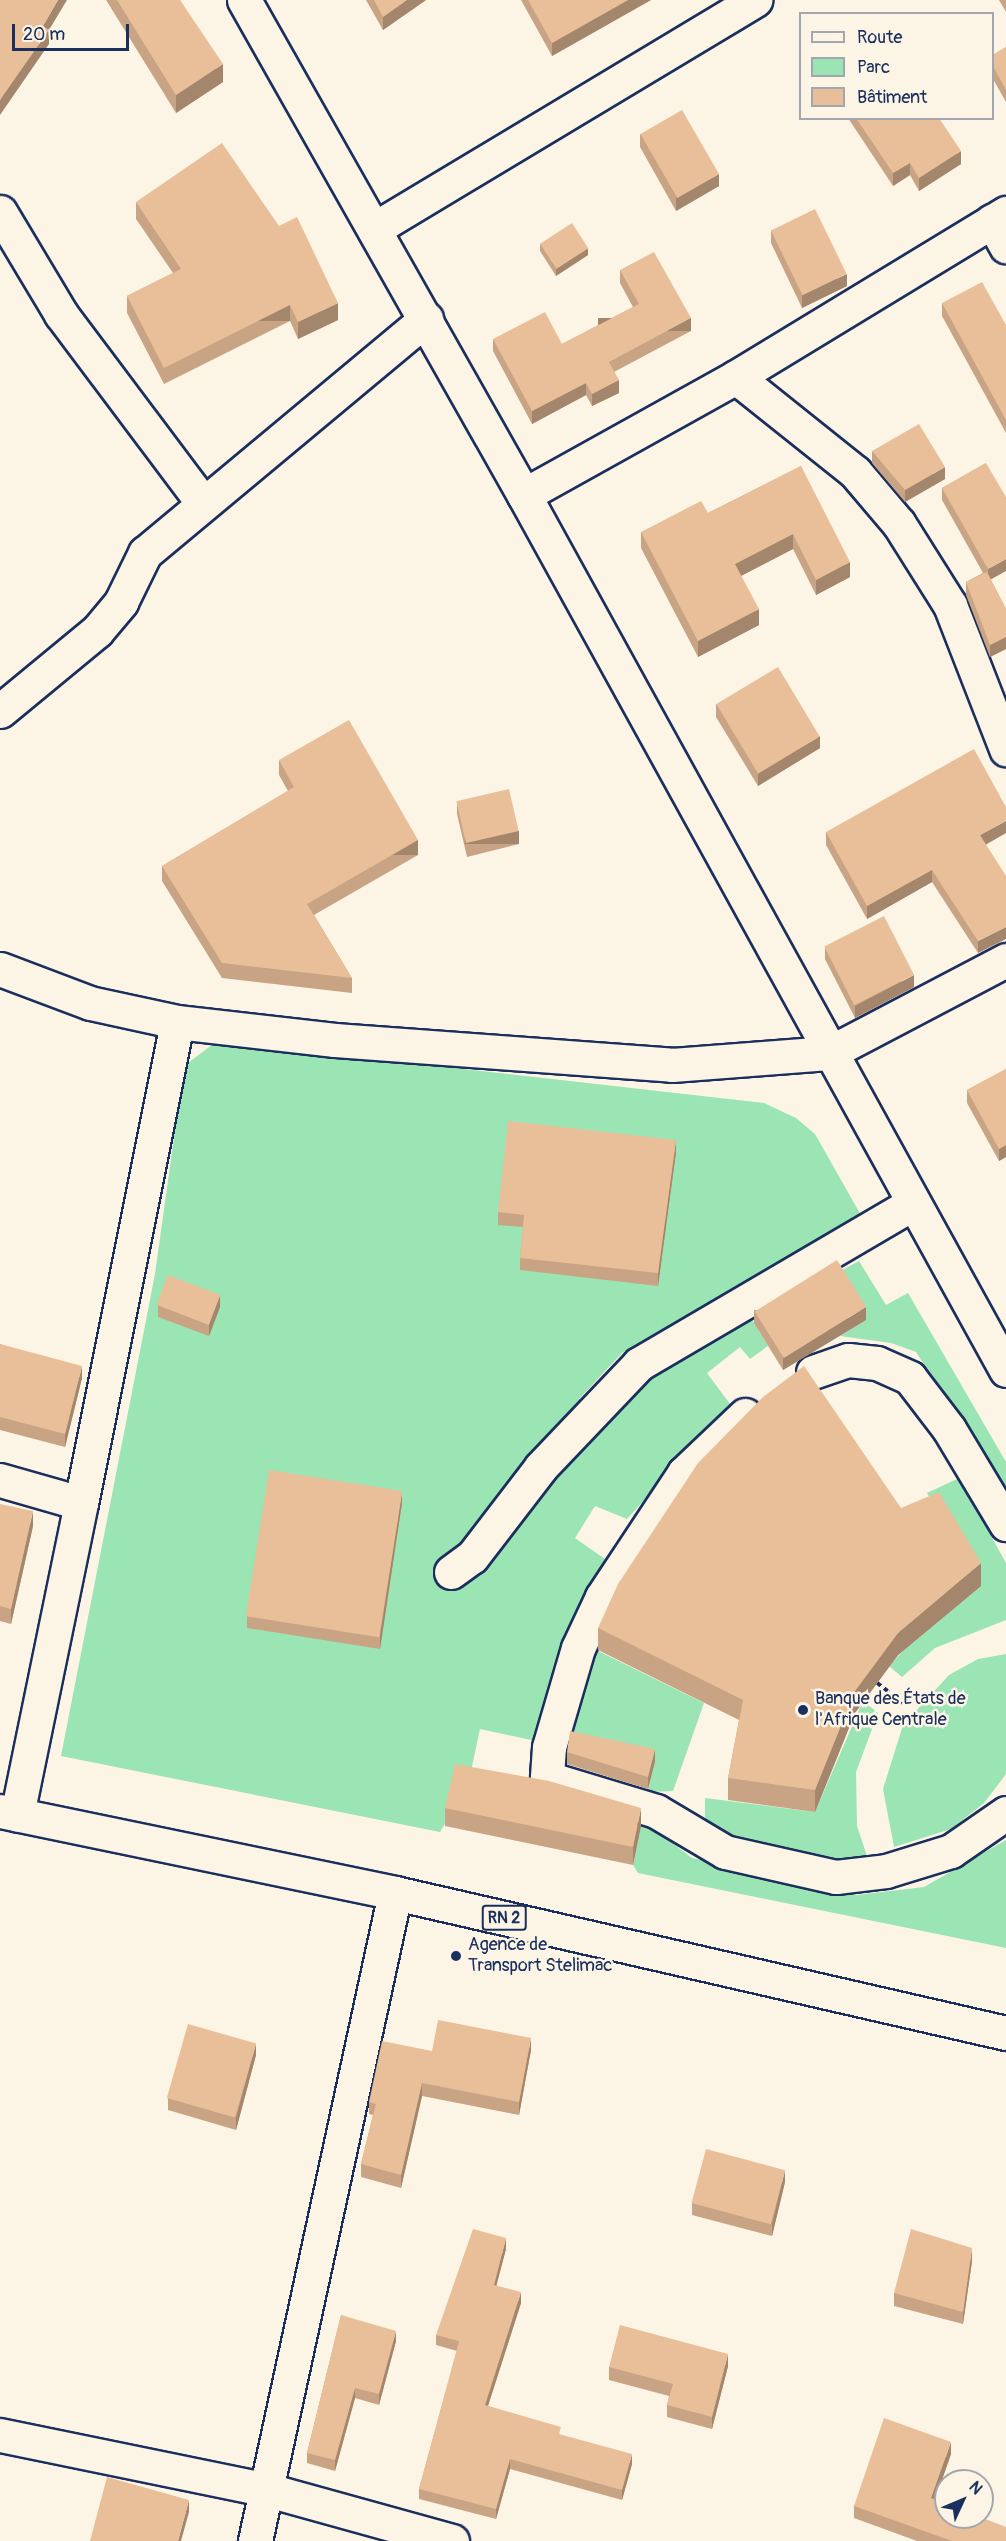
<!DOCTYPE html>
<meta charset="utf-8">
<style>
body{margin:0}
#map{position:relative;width:1006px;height:2541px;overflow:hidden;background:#fcf5e5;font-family:Pangolin,sans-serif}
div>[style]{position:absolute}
.green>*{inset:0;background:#9be4b3}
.path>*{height:4px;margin-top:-2px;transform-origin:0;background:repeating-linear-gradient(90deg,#1b2f5e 0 6px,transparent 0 10.5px)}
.roads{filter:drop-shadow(2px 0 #1b2f5e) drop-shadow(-2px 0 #1b2f5e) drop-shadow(0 2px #1b2f5e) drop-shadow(0 -2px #1b2f5e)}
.minor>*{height:33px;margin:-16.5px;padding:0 16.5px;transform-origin:16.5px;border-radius:16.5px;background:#fcf5e5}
.highway>*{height:33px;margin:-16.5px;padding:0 16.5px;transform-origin:16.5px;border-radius:16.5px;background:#fcf5e5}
.wall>*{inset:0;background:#c8a484}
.shaded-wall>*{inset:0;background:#a3866b;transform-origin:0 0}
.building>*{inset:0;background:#e9bf99;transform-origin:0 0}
.dots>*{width:16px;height:16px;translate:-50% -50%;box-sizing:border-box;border:3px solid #fcf5e5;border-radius:50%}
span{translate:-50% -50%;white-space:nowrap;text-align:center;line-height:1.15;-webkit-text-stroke:5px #fcf5e5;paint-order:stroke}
.shield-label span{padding:2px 4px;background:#fcf5e5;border:2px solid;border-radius:4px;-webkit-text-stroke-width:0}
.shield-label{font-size:16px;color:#1b2f5e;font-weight:700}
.poi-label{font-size:18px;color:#1b2f5e}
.left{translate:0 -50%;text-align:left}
.legend{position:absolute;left:799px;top:12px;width:195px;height:108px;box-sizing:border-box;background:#fcf5e5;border:2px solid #a2a6af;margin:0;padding:8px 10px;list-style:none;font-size:18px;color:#1b2f5e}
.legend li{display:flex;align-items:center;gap:12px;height:30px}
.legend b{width:30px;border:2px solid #a2a6af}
.north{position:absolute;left:934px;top:2469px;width:60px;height:60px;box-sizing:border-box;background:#fcf5e5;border:2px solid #a2a6af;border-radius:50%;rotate:46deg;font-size:16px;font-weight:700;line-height:24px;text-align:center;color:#1b2f5e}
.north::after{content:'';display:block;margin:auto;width:21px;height:27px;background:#1b2f5e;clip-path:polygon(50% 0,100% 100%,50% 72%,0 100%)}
.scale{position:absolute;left:12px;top:24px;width:117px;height:27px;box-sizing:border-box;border:3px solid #1b2f5e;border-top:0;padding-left:8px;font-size:18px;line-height:21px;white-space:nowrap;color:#1b2f5e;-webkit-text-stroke:4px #fcf5e5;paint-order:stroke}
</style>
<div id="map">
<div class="green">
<div style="clip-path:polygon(217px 1041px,764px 1103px,796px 1118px,815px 1134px,862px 1217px,622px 1353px,579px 1399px,609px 1415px,654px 1376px,752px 1319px,768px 1346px,750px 1359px,740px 1347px,707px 1373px,730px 1404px,627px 1519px,595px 1506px,575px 1538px,605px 1559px,570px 1625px,553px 1673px,541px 1742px,480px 1729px,468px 1785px,440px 1832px,61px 1756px,155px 1274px,184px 1066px)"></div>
<div style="clip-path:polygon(859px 1261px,886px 1305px,908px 1293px,1006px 1462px,1006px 1494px,916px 1352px,891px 1343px,840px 1336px,866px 1320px,837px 1273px)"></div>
<div style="clip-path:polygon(959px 1478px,1006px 1563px,1006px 1620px,935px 1648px,902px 1677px,889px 1666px,923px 1629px,939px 1514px,927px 1493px)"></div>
<div style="clip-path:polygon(594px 1649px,704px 1703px,673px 1791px,648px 1792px,654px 1761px,562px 1741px)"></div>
<div style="clip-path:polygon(1006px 1654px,1006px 1774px,984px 1803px,951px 1829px,894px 1847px,883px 1789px,903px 1725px,949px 1675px,978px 1659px)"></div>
<div style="clip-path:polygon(863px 1701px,878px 1713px,856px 1772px,857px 1826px,868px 1859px,857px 1864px,705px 1829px,705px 1798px,815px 1812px)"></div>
<div style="clip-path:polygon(642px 1820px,692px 1858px,857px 1895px,924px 1887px,1006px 1840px,1006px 1948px,638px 1873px,633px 1865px)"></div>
</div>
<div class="path">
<div style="left:876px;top:1682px;width:34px;rotate:38deg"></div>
</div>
<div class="roads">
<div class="minor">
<div style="left:244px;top:0;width:569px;rotate:60.51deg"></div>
<div style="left:524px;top:495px;width:999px;rotate:61.15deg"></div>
<div style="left:0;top:212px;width:119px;rotate:59.1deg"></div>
<div style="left:61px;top:314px;width:235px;rotate:53.1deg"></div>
<div style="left:992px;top:221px;width:29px;rotate:61deg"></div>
<div style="left:374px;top:229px;width:445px;rotate:-31deg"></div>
<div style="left:736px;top:377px;width:152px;rotate:38.6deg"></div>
<div style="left:855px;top:472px;width:68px;rotate:49.8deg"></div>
<div style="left:899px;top:524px;width:96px;rotate:57.8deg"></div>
<div style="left:950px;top:605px;width:155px;rotate:68.7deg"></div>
<div style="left:524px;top:495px;width:243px;rotate:-29.1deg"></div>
<div style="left:736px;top:377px;width:316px;rotate:-31.3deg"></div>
<div style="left:0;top:711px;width:126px;rotate:-39.5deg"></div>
<div style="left:97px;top:631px;width:38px;rotate:-50deg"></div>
<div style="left:121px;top:602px;width:55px;rotate:-63.9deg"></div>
<div style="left:145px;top:553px;width:366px;rotate:-39.8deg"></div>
<div style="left:0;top:969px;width:96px;rotate:20.7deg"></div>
<div style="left:90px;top:1003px;width:89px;rotate:12.3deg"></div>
<div style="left:177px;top:1022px;width:159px;rotate:6.5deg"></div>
<div style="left:335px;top:1040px;width:338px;rotate:4.2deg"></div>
<div style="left:672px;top:1065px;width:157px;rotate:-4.4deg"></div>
<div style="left:829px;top:1053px;width:200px;rotate:-27.7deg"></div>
<div style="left:813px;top:1372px;width:37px;rotate:-19deg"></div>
<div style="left:848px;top:1360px;width:29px;rotate:6deg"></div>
<div style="left:877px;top:1363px;width:36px;rotate:24deg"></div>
<div style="left:910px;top:1378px;width:64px;rotate:52.6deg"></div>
<div style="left:949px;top:1429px;width:111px;rotate:59deg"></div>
<div style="left:745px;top:1415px;width:84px;rotate:136.4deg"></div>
<div style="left:684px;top:1473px;width:149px;rotate:123.5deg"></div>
<div style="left:602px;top:1597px;width:56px;rotate:115.2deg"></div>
<div style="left:578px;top:1648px;width:103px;rotate:106.3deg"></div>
<div style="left:549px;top:1747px;width:31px;rotate:94deg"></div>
<div style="left:547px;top:1778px;width:114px;rotate:16.8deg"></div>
<div style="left:656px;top:1811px;width:80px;rotate:30.7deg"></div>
<div style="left:725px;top:1852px;width:114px;rotate:12.7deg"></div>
<div style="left:836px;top:1877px;width:50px;rotate:-6.8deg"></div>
<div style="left:886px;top:1871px;width:68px;rotate:-17.1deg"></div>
<div style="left:951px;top:1851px;width:67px;rotate:-34.6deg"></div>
<div style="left:0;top:1480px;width:84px;rotate:15.9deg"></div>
<div style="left:81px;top:1503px;width:318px;rotate:101.6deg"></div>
<div style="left:81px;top:1503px;width:490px;rotate:-78.7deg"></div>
<div style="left:451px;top:1572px;width:26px;rotate:-36deg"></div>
<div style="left:472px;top:1557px;width:113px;rotate:-52.5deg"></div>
<div style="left:541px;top:1467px;width:142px;rotate:-46.4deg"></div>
<div style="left:639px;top:1364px;width:318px;rotate:-30.4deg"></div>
<div style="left:0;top:2435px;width:274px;rotate:11.6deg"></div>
<div style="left:268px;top:2490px;width:191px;rotate:15.5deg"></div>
<div style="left:255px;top:2541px;width:663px;rotate:-77.81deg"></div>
</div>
<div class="highway">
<div style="left:0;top:1811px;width:403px;rotate:11.7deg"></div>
<div style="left:395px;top:1893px;width:627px;rotate:12.91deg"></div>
</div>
</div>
<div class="wall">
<div style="clip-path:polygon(106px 0,180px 0,223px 82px,176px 113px)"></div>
<div style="clip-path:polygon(366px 0,426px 0,383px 30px)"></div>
<div style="clip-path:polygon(521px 0,651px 0,552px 56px)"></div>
<div style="clip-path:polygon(999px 0,1006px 0,1006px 12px)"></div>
<div style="clip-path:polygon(1006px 47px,1006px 102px,993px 79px,993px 55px)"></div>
<div style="clip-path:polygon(848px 118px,939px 118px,961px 164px,919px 191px,910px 175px,893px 186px)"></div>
<div style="clip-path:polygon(640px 134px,719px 186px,676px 211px,640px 147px)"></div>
<div style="clip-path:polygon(136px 202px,338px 320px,298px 339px,290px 321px,164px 384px,127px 313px,127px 296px,173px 273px,136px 219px)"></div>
<div style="clip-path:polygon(771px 230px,847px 286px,802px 308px,771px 243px)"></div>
<div style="clip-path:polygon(540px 244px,588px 255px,556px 276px,540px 251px)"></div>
<div style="clip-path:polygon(620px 270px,691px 331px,614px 372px,619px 393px,592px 406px,586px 395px,532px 424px,493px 351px,493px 339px,562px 344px,633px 307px,620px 283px)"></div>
<div style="clip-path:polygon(942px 303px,1006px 325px,1006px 433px,942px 316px)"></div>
<div style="clip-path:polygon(872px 451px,945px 479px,905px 502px,872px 463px)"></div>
<div style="clip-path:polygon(986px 463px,991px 580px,1006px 609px,1006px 649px,990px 657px,966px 595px,966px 582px,983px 573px,942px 500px,942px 488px)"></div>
<div style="clip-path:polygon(801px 466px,850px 577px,816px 595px,793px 549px,741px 576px,759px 625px,698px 657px,641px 548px,641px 532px,708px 513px)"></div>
<div style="clip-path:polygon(716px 704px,820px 748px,758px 786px,716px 717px)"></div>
<div style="clip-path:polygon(279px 760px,418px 855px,314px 915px,352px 978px,352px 993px,222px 978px,162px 881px,162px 866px,288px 791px,279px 775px)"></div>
<div style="clip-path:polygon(457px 802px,519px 844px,467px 857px,457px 814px)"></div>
<div style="clip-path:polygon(826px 832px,986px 844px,978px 953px,932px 882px,867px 919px,826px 845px)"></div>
<div style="clip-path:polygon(825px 947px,914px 987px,855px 1018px,825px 959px)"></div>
<div style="clip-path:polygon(1006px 1069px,1006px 1157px,999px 1161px,967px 1103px,967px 1090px)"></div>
<div style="clip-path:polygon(676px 1152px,658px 1286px,520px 1270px,520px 1258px,523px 1227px,498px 1225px,498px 1212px)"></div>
<div style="clip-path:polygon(158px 1305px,220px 1307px,209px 1336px,158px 1317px)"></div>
<div style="clip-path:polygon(754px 1310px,866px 1320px,783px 1370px,754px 1323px)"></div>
<div style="clip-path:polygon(0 1344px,82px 1378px,65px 1447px,0 1430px)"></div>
<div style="clip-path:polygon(402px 1503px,380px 1649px,247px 1628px,247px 1616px)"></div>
<div style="clip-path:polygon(0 1504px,33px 1526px,11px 1624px,0 1621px)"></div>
<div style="clip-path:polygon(901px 1508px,981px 1586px,898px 1655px,855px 1713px,815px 1812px,728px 1800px,728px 1778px,739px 1720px,598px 1650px,598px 1628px)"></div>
<div style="clip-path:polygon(567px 1752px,655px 1761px,648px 1789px,567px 1764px)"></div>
<div style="clip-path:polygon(445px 1808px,641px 1826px,633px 1865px,445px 1826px)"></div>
<div style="clip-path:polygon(531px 2050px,519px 2115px,422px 2096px,401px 2188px,361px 2177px,361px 2164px,373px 2115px,369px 2114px,369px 2102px,432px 2051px)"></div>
<div style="clip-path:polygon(256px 2055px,236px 2130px,168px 2110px,168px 2098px)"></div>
<div style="clip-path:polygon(785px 2182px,772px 2236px,692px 2215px,692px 2203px)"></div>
<div style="clip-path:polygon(506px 2249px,496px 2285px,521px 2303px,488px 2406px,632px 2464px,622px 2500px,510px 2469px,496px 2519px,419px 2499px,419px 2489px,457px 2351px,436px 2345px,436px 2335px)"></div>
<div style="clip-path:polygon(972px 2261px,963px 2324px,894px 2306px,894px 2293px)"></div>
<div style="clip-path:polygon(341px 2315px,396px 2341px,379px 2405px,355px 2398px,335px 2471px,307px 2463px,307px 2453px)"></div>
<div style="clip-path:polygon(728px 2366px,712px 2429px,667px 2417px,667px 2405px,669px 2396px,609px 2380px,609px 2367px)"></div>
<div style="clip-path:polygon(951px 2454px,935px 2500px,1006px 2541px,917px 2541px,854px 2518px,854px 2506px)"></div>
</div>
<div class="shaded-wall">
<div style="clip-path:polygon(58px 0,67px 0,49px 30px,49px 44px,0 115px,0 100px)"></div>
<div style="clip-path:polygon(407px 0,426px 0,383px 30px,383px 17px)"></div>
<div style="clip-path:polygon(628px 0,651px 0,552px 56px,552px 43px)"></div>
<div style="clip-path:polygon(223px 64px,223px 82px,176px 113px,176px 95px)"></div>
<div style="clip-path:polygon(961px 151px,961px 164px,919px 191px,919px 178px)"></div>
<div style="clip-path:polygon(910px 163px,910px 175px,893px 186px,893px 173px)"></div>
<div style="clip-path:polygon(719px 174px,719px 186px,676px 211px,676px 198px)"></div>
<div style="clip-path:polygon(588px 248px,588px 255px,556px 276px,556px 269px)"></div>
<div style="clip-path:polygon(847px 274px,847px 286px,802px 308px,802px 295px)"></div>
<div style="clip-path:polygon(338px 303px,338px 320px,298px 339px,298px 322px)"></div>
<div style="left:290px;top:305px;width:16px;height:141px;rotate:90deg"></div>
<div style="left:691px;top:318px;width:13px;height:93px;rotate:90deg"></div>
<div style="clip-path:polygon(619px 380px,619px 393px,592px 406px,592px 394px)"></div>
<div style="clip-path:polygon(586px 383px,586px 395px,532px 424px,532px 411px)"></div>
<div style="clip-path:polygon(945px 467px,945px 479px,905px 502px,905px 490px)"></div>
<div style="clip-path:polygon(793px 534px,793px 549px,735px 579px,735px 564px)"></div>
<div style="clip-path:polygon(1006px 559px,1006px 571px,988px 581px,988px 569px)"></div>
<div style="clip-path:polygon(850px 562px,850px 577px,816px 595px,816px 580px)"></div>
<div style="clip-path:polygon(759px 609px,759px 625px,698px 657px,698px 641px)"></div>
<div style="clip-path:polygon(1006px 637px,1006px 649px,990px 657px,990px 645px)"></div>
<div style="clip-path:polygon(820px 736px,820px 748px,758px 786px,758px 774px)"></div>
<div style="clip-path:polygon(1006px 821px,1006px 833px,980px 848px,980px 835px)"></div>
<div style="left:519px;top:831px;width:13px;height:54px;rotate:90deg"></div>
<div style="left:418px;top:840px;width:15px;height:128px;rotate:90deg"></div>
<div style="clip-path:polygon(932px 870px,932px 882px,867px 919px,867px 906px)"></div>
<div style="clip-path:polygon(1006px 927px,1006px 939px,978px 953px,978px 941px)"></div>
<div style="clip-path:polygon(914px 975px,914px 987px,855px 1018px,855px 1006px)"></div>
<div style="clip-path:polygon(676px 1140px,676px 1152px,658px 1286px,658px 1273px)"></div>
<div style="clip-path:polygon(1006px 1145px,1006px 1157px,999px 1161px,999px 1149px)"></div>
<div style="clip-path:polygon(220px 1295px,220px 1307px,209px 1336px,209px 1324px)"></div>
<div style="clip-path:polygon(866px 1307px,866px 1320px,783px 1370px,783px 1358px)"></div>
<div style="clip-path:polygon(82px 1366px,82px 1378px,65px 1447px,65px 1434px)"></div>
<div style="clip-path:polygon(402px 1491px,402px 1503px,380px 1649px,380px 1636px)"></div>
<div style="clip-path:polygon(33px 1511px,33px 1526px,11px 1624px,11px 1609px)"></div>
<div style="clip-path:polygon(981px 1563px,981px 1586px,898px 1655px,855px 1713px,815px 1812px,815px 1790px,855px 1691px,898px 1633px)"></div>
<div style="clip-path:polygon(655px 1749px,655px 1761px,648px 1789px,648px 1777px)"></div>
<div style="clip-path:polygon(641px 1808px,641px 1826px,633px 1865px,633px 1847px)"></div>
<div style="clip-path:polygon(531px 2038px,531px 2050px,519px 2115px,519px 2102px)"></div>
<div style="clip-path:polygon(256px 2043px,256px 2055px,236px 2130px,236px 2118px)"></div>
<div style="clip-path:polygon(422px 2083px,422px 2096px,401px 2188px,401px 2175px)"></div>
<div style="clip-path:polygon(785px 2170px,785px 2182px,772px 2236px,772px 2224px)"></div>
<div style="clip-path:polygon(506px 2238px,506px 2249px,494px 2295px,494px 2285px)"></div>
<div style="clip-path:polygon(972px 2248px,972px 2261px,963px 2324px,963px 2312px)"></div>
<div style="clip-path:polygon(521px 2292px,521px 2303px,485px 2415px,485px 2405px)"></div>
<div style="clip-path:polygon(396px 2331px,396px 2341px,379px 2405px,379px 2394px)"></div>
<div style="clip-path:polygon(728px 2354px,728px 2366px,712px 2429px,712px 2417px)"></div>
<div style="clip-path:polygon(355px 2388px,355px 2398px,335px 2471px,335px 2460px)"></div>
<div style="clip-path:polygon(951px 2442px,951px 2454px,931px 2511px,931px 2498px)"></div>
<div style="clip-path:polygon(632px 2454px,632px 2464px,622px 2500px,622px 2490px)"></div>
<div style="clip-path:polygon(510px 2459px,510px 2469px,496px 2519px,496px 2509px)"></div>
<div style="clip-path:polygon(189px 2500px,189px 2512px,181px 2541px,178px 2541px)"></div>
</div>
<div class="building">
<div style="clip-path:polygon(0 0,58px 0,43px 26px,49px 30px,0 100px)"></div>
<div style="clip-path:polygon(117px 0,180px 0,223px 64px,176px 95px)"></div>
<div style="clip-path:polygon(374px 0,407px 0,383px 17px)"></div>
<div style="clip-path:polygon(528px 0,628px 0,552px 43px)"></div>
<div style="clip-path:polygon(1006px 47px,1006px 90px,993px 66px,993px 55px)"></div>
<div style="left:682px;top:110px;width:74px;height:48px;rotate:60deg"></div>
<div style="clip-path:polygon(856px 118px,939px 118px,961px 151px,919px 178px,910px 163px,893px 173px)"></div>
<div style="clip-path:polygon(222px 143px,279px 226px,297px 217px,338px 303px,298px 322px,290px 305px,164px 368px,127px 296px,181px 269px,136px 202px)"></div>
<div style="left:815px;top:209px;width:72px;height:49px;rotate:64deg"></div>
<div style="left:572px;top:223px;width:30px;height:38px;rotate:57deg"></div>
<div style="clip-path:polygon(654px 252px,691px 318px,609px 362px,619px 380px,592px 394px,586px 383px,532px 411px,493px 339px,545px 312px,562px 344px,639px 304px,620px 270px)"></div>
<div style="clip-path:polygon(982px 282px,1006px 325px,1006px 420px,942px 303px)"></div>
<div style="clip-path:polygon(919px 424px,945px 467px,905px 490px,872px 451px)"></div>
<div style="clip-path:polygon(986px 463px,1006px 497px,1006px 559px,988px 569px,942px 488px)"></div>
<div style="clip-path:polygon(801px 466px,850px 562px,816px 580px,793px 534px,735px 564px,759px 609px,698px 641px,641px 532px,701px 501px,708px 513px)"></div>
<div style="clip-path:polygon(987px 572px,1006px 609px,1006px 637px,990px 645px,966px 582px)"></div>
<div style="left:778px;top:667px;width:81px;height:72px;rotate:59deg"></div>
<div style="clip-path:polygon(349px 720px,418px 840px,307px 904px,352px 978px,222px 963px,162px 866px,294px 787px,279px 760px)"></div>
<div style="clip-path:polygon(974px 749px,1006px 807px,1006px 821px,980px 835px,1006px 876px,1006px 927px,978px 941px,932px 870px,867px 906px,826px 832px)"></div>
<div style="left:509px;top:789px;width:43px;height:54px;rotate:77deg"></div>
<div style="left:884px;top:916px;width:66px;height:67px;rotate:63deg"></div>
<div style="clip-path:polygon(1006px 1069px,1006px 1145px,999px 1149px,967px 1090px)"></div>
<div style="clip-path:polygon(508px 1121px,676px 1140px,658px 1273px,520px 1258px,524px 1215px,498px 1212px)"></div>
<div style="left:837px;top:1260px;width:55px;height:97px;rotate:58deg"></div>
<div style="left:168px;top:1275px;width:56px;height:32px;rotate:21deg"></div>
<div style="clip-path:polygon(0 1344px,82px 1366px,65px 1434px,0 1417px)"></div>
<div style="clip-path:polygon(804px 1366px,901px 1508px,939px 1492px,981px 1563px,898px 1633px,855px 1691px,815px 1790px,728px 1778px,743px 1700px,598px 1628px,618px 1584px,698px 1463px,763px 1397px)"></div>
<div style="left:269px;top:1470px;width:135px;height:148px;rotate:9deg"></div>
<div style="clip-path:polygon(0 1504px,33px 1511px,11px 1609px,0 1606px)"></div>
<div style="clip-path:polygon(570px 1731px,655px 1749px,648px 1777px,567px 1752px)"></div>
<div style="clip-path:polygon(455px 1764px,549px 1781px,641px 1808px,633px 1847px,445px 1808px)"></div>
<div style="clip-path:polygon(438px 2020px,531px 2038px,519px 2102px,422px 2083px,401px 2175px,361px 2164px,376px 2104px,369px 2102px,382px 2041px,432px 2051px)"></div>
<div style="left:188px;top:2024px;width:71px;height:77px;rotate:16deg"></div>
<div style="left:706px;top:2149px;width:82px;height:56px;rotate:15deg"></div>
<div style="clip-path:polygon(473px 2229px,506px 2238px,494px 2285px,521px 2292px,485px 2405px,561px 2427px,559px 2434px,632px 2454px,622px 2490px,510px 2459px,496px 2509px,419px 2489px,459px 2341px,436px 2335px)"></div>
<div style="clip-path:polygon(911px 2229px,972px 2248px,963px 2312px,894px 2293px)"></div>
<div style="clip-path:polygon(341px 2315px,396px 2331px,379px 2394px,355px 2388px,335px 2460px,307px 2453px)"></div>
<div style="clip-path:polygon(620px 2325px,728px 2354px,712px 2417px,667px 2405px,673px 2384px,609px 2367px)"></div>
<div style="clip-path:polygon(884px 2418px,951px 2442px,931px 2498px,946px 2504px,946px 2517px,980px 2517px,1006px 2527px,1006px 2541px,952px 2541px,854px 2506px)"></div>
<div style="clip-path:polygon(107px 2477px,189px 2500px,178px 2541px,90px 2541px)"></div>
</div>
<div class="dots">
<div style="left:803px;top:1710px;background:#1b2f5e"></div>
<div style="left:456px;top:1956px;background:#1b2f5e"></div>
</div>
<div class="shield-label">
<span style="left:504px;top:1918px">RN 2</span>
</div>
<div class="poi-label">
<span class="left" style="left:815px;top:1710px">Banque des États de<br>l'Afrique Centrale</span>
<span class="left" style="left:468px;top:1956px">Agence de<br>Transport Stelimac</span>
</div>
<ul class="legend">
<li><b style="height:8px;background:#fcf5e5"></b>Route</li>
<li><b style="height:16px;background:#9be4b3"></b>Parc</li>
<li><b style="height:16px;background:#e9bf99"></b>Bâtiment</li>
</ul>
<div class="north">N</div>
<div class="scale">20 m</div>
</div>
